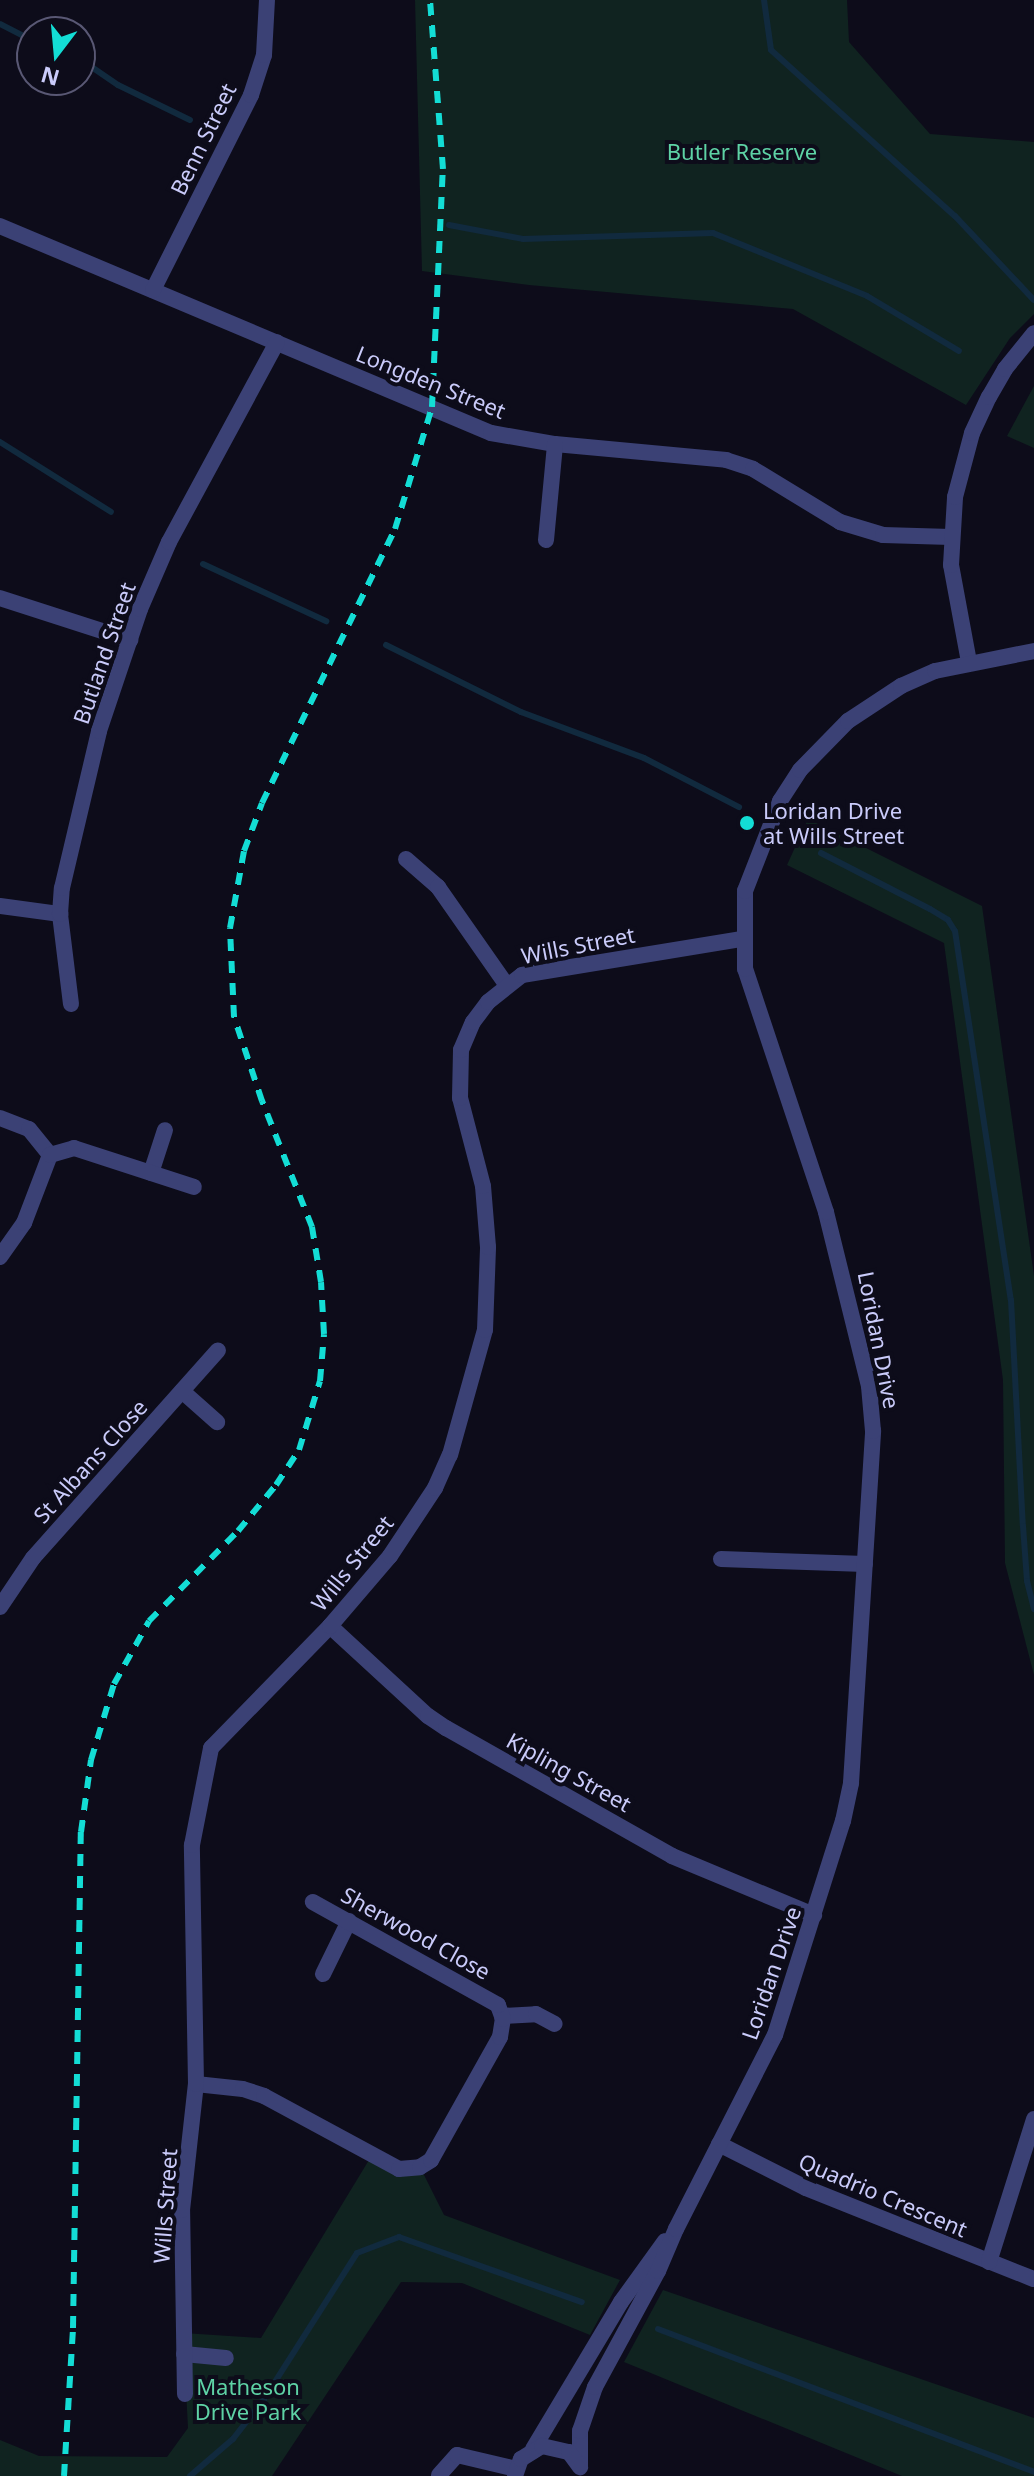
<!DOCTYPE html>
<style>
body{margin:0}
#map{position:relative;width:1034px;height:2476px;overflow:hidden;background:#0d0c1a;font-family:"Noto Sans",sans-serif}
div>[style]{position:absolute}
.green>*{inset:0;background:#102320}
.stream>*{height:6px;margin:-3px;padding:0 3px;transform-origin:3px;border-radius:3px;background:#112a3e}
.minor>*{height:16px;margin:-8px;padding:0 8px;transform-origin:8px;border-radius:8px;background:#3b4175}
.tertiary>*{height:16px;margin:-8px;padding:0 8px;transform-origin:8px;border-radius:8px;background:#3b4175}
.rail>*{height:6px;margin-top:-3px;transform-origin:0;background:repeating-linear-gradient(90deg,#13ddd5 0 12px,transparent 0 22px)}
.dots>*{width:22px;height:22px;translate:-50% -50%;box-sizing:border-box;border:4px solid #0d0c1a;border-radius:50%}
span{translate:-50% -50%;white-space:nowrap;text-align:center;line-height:1.15;-webkit-text-stroke:8px #0d0c1a;paint-order:stroke}
.street-label{font-size:22px;color:#cacbfa}
.park-label{font-size:22px;color:#5ed2a5}
.poi-label{font-size:22px;color:#cacbfa}
.left{translate:0 -50%;text-align:left}
.north{position:absolute;left:16px;top:16px;width:80px;height:80px;box-sizing:border-box;background:#0d0c1a;border:2px solid #595874;border-radius:50%;rotate:196deg;font-size:22px;font-weight:700;line-height:32px;text-align:center;color:#cacbfa}
.north::after{content:'';display:block;margin:auto;width:28px;height:36px;background:#13ddd5;clip-path:polygon(50% 0,100% 100%,50% 72%,0 100%)}
</style>
<div id="map">
<div class="green">
<div style="clip-path:polygon(415px 0,847px 0,849px 42px,930px 134px,1034px 142px,1034px 314px,1010px 338px,966px 405px,793px 309px,529px 285px,422px 271px)"></div>
<div style="clip-path:polygon(1034px 386px,1034px 448px,1007px 436px)"></div>
<div style="clip-path:polygon(808px 819px,982px 906px,1034px 1276px,1034px 1675px,1005px 1563px,1003px 1380px,944px 943px,787px 865px)"></div>
<div style="clip-path:polygon(372px 2155px,420px 2167px,444px 2215px,620px 2280px,590px 2335px,462px 2283px,401px 2282px,272px 2476px,0 2476px,0 2440px,39px 2456px,167px 2457px,188px 2428px,183px 2333px,261px 2338px)"></div>
<div style="clip-path:polygon(663px 2290px,1034px 2418px,1034px 2476px,902px 2476px,624px 2362px)"></div>
</div>
<div class="stream">
<div style="left:764px;top:0;width:50px;rotate:82deg"></div>
<div style="left:771px;top:50px;width:248px;rotate:42.1deg"></div>
<div style="left:955px;top:216px;width:115px;rotate:46.8deg"></div>
<div style="left:0;top:24px;width:36px;rotate:27deg"></div>
<div style="left:80px;top:59px;width:46px;rotate:34.4deg"></div>
<div style="left:118px;top:85px;width:80px;rotate:25.9deg"></div>
<div style="left:449px;top:225px;width:75px;rotate:10.7deg"></div>
<div style="left:523px;top:239px;width:190px;rotate:-1.8deg"></div>
<div style="left:713px;top:233px;width:166px;rotate:22.2deg"></div>
<div style="left:867px;top:296px;width:107px;rotate:30.9deg"></div>
<div style="left:0;top:442px;width:131px;rotate:32.2deg"></div>
<div style="left:203px;top:564px;width:136px;rotate:24.9deg"></div>
<div style="left:386px;top:645px;width:151px;rotate:26.4deg"></div>
<div style="left:521px;top:712px;width:131px;rotate:20.5deg"></div>
<div style="left:644px;top:758px;width:107px;rotate:27.3deg"></div>
<div style="left:821px;top:853px;width:123px;rotate:27.2deg"></div>
<div style="left:930px;top:909px;width:21px;rotate:31deg"></div>
<div style="left:948px;top:920px;width:13px;rotate:58deg"></div>
<div style="left:955px;top:931px;width:373px;rotate:81.4deg"></div>
<div style="left:1011px;top:1300px;width:226px;rotate:87deg"></div>
<div style="left:1023px;top:1526px;width:55px;rotate:85.8deg"></div>
<div style="left:1027px;top:1581px;width:29px;rotate:76deg"></div>
<div style="left:658px;top:2329px;width:402px;rotate:20.8deg"></div>
<div style="left:190px;top:2476px;width:57px;rotate:-40.7deg"></div>
<div style="left:233px;top:2439px;width:51px;rotate:-52.2deg"></div>
<div style="left:264px;top:2399px;width:173px;rotate:-57.5deg"></div>
<div style="left:357px;top:2253px;width:45px;rotate:-20.9deg"></div>
<div style="left:399px;top:2237px;width:194px;rotate:19.6deg"></div>
</div>
<div class="minor">
<div style="left:0;top:226px;width:533px;rotate:22.86deg"></div>
<div style="left:491px;top:433px;width:65px;rotate:9.8deg"></div>
<div style="left:555px;top:444px;width:172px;rotate:5.3deg"></div>
<div style="left:726px;top:460px;width:28px;rotate:18deg"></div>
<div style="left:753px;top:469px;width:102px;rotate:31.3deg"></div>
<div style="left:840px;top:522px;width:45px;rotate:16.8deg"></div>
<div style="left:883px;top:535px;width:68px;rotate:1.7deg"></div>
<div style="left:153px;top:290px;width:218px;rotate:-63.3deg"></div>
<div style="left:251px;top:95px;width:42px;rotate:-72deg"></div>
<div style="left:264px;top:55px;width:55px;rotate:-86.9deg"></div>
<div style="left:546px;top:540px;width:96px;rotate:-84.6deg"></div>
<div style="left:0;top:598px;width:137px;rotate:17.9deg"></div>
<div style="left:969px;top:662px;width:99px;rotate:-100.5deg"></div>
<div style="left:951px;top:565px;width:68px;rotate:-86.6deg"></div>
<div style="left:955px;top:497px;width:66px;rotate:-75.1deg"></div>
<div style="left:972px;top:433px;width:40px;rotate:-65deg"></div>
<div style="left:989px;top:397px;width:32px;rotate:-60deg"></div>
<div style="left:1005px;top:369px;width:46px;rotate:-51.1deg"></div>
<div style="left:406px;top:859px;width:43px;rotate:41.2deg"></div>
<div style="left:438px;top:887px;width:118px;rotate:55deg"></div>
<div style="left:0;top:906px;width:61px;rotate:7.6deg"></div>
<div style="left:71px;top:1004px;width:91px;rotate:-97deg"></div>
<div style="left:60px;top:914px;width:26px;rotate:-86deg"></div>
<div style="left:62px;top:888px;width:161px;rotate:-76.7deg"></div>
<div style="left:99px;top:731px;width:129px;rotate:-71.4deg"></div>
<div style="left:140px;top:609px;width:73px;rotate:-66.6deg"></div>
<div style="left:169px;top:542px;width:227px;rotate:-61.6deg"></div>
<div style="left:0;top:1118px;width:31px;rotate:21deg"></div>
<div style="left:29px;top:1129px;width:33px;rotate:51deg"></div>
<div style="left:151px;top:1173px;width:45px;rotate:-72deg"></div>
<div style="left:0;top:1257px;width:42px;rotate:-54.8deg"></div>
<div style="left:24px;top:1223px;width:73px;rotate:-69.1deg"></div>
<div style="left:50px;top:1155px;width:25px;rotate:-16deg"></div>
<div style="left:74px;top:1148px;width:126px;rotate:18deg"></div>
<div style="left:182px;top:1391px;width:47px;rotate:41.5deg"></div>
<div style="left:721px;top:1559px;width:144px;rotate:2deg"></div>
<div style="left:0;top:1607px;width:59px;rotate:-56deg"></div>
<div style="left:33px;top:1558px;width:278px;rotate:-48.3deg"></div>
<div style="left:330px;top:1626px;width:133px;rotate:42.6deg"></div>
<div style="left:428px;top:1716px;width:22px;rotate:34deg"></div>
<div style="left:446px;top:1728px;width:260px;rotate:29.5deg"></div>
<div style="left:672px;top:1856px;width:154px;rotate:22.6deg"></div>
<div style="left:323px;top:1974px;width:59px;rotate:-63.9deg"></div>
<div style="left:502px;top:2016px;width:34px;rotate:-3deg"></div>
<div style="left:536px;top:2014px;width:21px;rotate:28deg"></div>
<div style="left:196px;top:2084px;width:47px;rotate:6.1deg"></div>
<div style="left:243px;top:2089px;width:22px;rotate:18deg"></div>
<div style="left:264px;top:2096px;width:153px;rotate:28.4deg"></div>
<div style="left:399px;top:2169px;width:21px;rotate:-5deg"></div>
<div style="left:420px;top:2167px;width:13px;rotate:-32deg"></div>
<div style="left:431px;top:2160px;width:141px;rotate:-60.7deg"></div>
<div style="left:500px;top:2037px;width:18px;rotate:-81deg"></div>
<div style="left:503px;top:2019px;width:15px;rotate:-110deg"></div>
<div style="left:498px;top:2005px;width:212px;rotate:-150.9deg"></div>
<div style="left:719px;top:2144px;width:97px;rotate:26.8deg"></div>
<div style="left:806px;top:2188px;width:245px;rotate:21.8deg"></div>
<div style="left:989px;top:2262px;width:150px;rotate:-72.5deg"></div>
<div style="left:184px;top:2354px;width:42px;rotate:5.4deg"></div>
<div style="left:185px;top:2394px;width:184px;rotate:-90.9deg"></div>
<div style="left:182px;top:2210px;width:127px;rotate:-83.7deg"></div>
<div style="left:196px;top:2084px;width:239px;rotate:-91deg"></div>
<div style="left:192px;top:1845px;width:99px;rotate:-78.9deg"></div>
<div style="left:211px;top:1748px;width:170px;rotate:-45.7deg"></div>
<div style="left:330px;top:1626px;width:92px;rotate:-49.4deg"></div>
<div style="left:390px;top:1556px;width:82px;rotate:-56.5deg"></div>
<div style="left:435px;top:1488px;width:36px;rotate:-66deg"></div>
<div style="left:450px;top:1455px;width:130px;rotate:-74.4deg"></div>
<div style="left:485px;top:1330px;width:83px;rotate:-87.9deg"></div>
<div style="left:488px;top:1247px;width:61px;rotate:-94.7deg"></div>
<div style="left:483px;top:1186px;width:91px;rotate:-104.6deg"></div>
<div style="left:460px;top:1098px;width:48px;rotate:-88.8deg"></div>
<div style="left:461px;top:1050px;width:30px;rotate:-67deg"></div>
<div style="left:473px;top:1022px;width:25px;rotate:-53deg"></div>
<div style="left:488px;top:1002px;width:43px;rotate:-38.5deg"></div>
<div style="left:522px;top:975px;width:223px;rotate:-9.3deg"></div>
<div style="left:439px;top:2475px;width:27px;rotate:-48deg"></div>
<div style="left:457px;top:2455px;width:61px;rotate:13.3deg"></div>
</div>
<div class="tertiary">
<div style="left:533px;top:2449px;width:171px;rotate:-59.1deg"></div>
<div style="left:621px;top:2302px;width:75px;rotate:-54.2deg"></div>
<div style="left:580px;top:2466px;width:35px;rotate:-90deg"></div>
<div style="left:580px;top:2431px;width:46px;rotate:-71.2deg"></div>
<div style="left:595px;top:2387px;width:132px;rotate:-61.5deg"></div>
<div style="left:658px;top:2271px;width:46px;rotate:-66.8deg"></div>
<div style="left:676px;top:2229px;width:218px;rotate:-63deg"></div>
<div style="left:775px;top:2035px;width:225px;rotate:-72.4deg"></div>
<div style="left:843px;top:1821px;width:39px;rotate:-78deg"></div>
<div style="left:851px;top:1783px;width:353px;rotate:-86.4deg"></div>
<div style="left:873px;top:1431px;width:45px;rotate:-95.1deg"></div>
<div style="left:869px;top:1386px;width:179px;rotate:-103.9deg"></div>
<div style="left:826px;top:1212px;width:256px;rotate:-108.4deg"></div>
<div style="left:745px;top:969px;width:78px;rotate:-90deg"></div>
<div style="left:745px;top:891px;width:97px;rotate:-68.7deg"></div>
<div style="left:780px;top:801px;width:37px;rotate:-57deg"></div>
<div style="left:800px;top:770px;width:69px;rotate:-45.6deg"></div>
<div style="left:848px;top:721px;width:64px;rotate:-33.4deg"></div>
<div style="left:901px;top:686px;width:37px;rotate:-24deg"></div>
<div style="left:935px;top:671px;width:101px;rotate:-11.4deg"></div>
<div style="left:515px;top:2476px;width:18px;rotate:-71deg"></div>
<div style="left:521px;top:2459px;width:25px;rotate:-32deg"></div>
<div style="left:542px;top:2446px;width:28px;rotate:13deg"></div>
<div style="left:569px;top:2452px;width:19px;rotate:54deg"></div>
</div>
<div class="rail">
<div style="left:64px;top:2476px;width:148px;rotate:-86.5deg"></div>
<div style="left:73px;top:2328px;width:496px;rotate:-89.1deg"></div>
<div style="left:81px;top:1832px;width:73px;rotate:-82.1deg"></div>
<div style="left:91px;top:1760px;width:79px;rotate:-73.2deg"></div>
<div style="left:114px;top:1684px;width:72px;rotate:-60.9deg"></div>
<div style="left:149px;top:1621px;width:127px;rotate:-45.3deg"></div>
<div style="left:238px;top:1531px;width:60px;rotate:-50.4deg"></div>
<div style="left:276px;top:1485px;width:42px;rotate:-56.7deg"></div>
<div style="left:299px;top:1450px;width:72px;rotate:-73.1deg"></div>
<div style="left:320px;top:1381px;width:47px;rotate:-85.1deg"></div>
<div style="left:324px;top:1334px;width:52px;rotate:-93.3deg"></div>
<div style="left:321px;top:1282px;width:56px;rotate:-99.3deg"></div>
<div style="left:312px;top:1227px;width:136px;rotate:-111.6deg"></div>
<div style="left:262px;top:1101px;width:89px;rotate:-108.4deg"></div>
<div style="left:234px;top:1017px;width:89px;rotate:-92.6deg"></div>
<div style="left:230px;top:928px;width:78px;rotate:-79.7deg"></div>
<div style="left:244px;top:851px;width:51px;rotate:-69.4deg"></div>
<div style="left:262px;top:803px;width:305px;rotate:-64.1deg"></div>
<div style="left:395px;top:529px;width:127px;rotate:-73.1deg"></div>
<div style="left:432px;top:407px;width:238px;rotate:-87.4deg"></div>
<div style="left:443px;top:169px;width:169px;rotate:-94.4deg"></div>
</div>
<div class="dots">
<div style="left:747px;top:823px;background:#13ddd5"></div>
</div>
<div class="street-label">
<span style="left:203px;top:139px;rotate:-64deg">Benn Street</span>
<span style="left:431px;top:382px;rotate:22deg">Longden Street</span>
<span style="left:104px;top:653px;rotate:-71deg">Butland Street</span>
<span style="left:578px;top:945px;rotate:-11deg">Wills Street</span>
<span style="left:879px;top:1340px;rotate:79deg">Loridan Drive</span>
<span style="left:90px;top:1461px;rotate:-48deg">St Albans Close</span>
<span style="left:352px;top:1563px;rotate:-51deg">Wills Street</span>
<span style="left:569px;top:1772px;rotate:29deg">Kipling Street</span>
<span style="left:416px;top:1933px;rotate:29deg">Sherwood Close</span>
<span style="left:771px;top:1973px;rotate:-71deg">Loridan Drive</span>
<span style="left:883px;top:2195px;rotate:23deg">Quadrio Crescent</span>
<span style="left:165px;top:2206px;rotate:-86deg">Wills Street</span>
</div>
<div class="park-label">
<span style="left:742px;top:152px">Butler Reserve</span>
<span style="left:248px;top:2399px">Matheson<br>Drive Park</span>
</div>
<div class="poi-label">
<span class="left" style="left:763px;top:823px">Loridan Drive<br>at Wills Street</span>
</div>
<div class="north">N</div>
</div>
